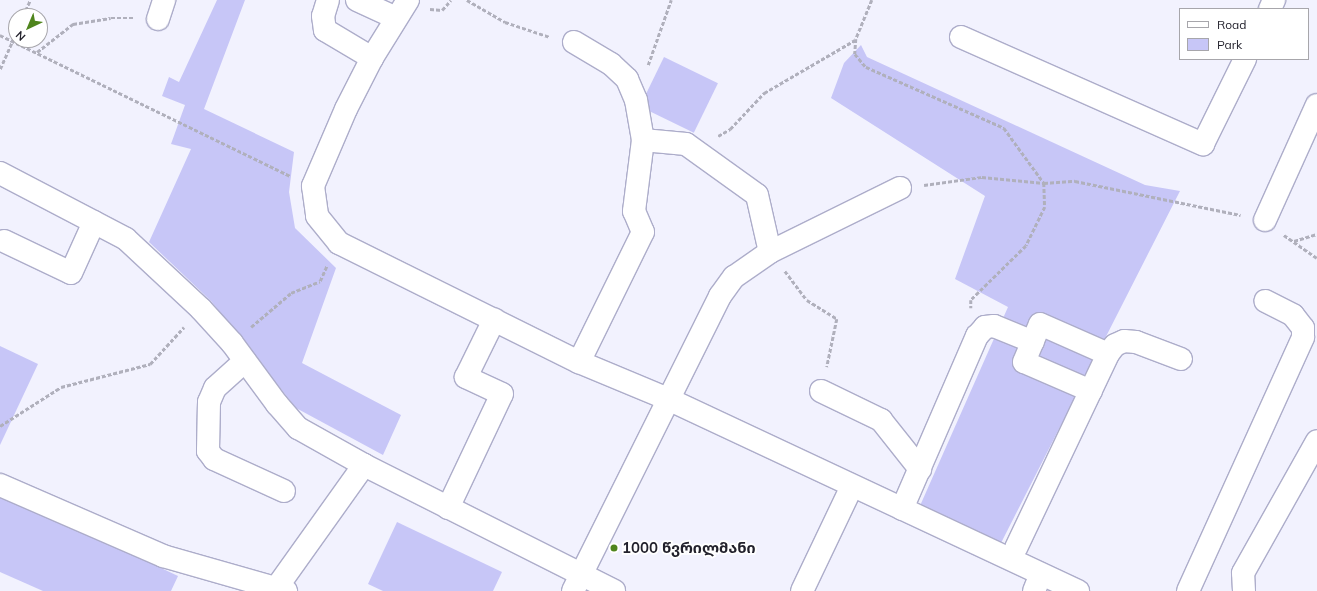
<!DOCTYPE html>
<meta charset="utf-8">
<style>
body{margin:0}
#map{position:relative;width:1317px;height:591px;overflow:hidden;background:#f2f2fe;font-family:Mulish,"Noto Sans Georgian",sans-serif}
div>[style]{position:absolute}
.green>*{inset:0;background:#c7c6f7;transform-origin:0 0}
.path>*{height:2.5px;margin-top:-1.25px;transform-origin:0;background:repeating-linear-gradient(90deg,#b0b0bc 0 4px,transparent 0 6px)}
.roads{filter:drop-shadow(1px 0 #adadca) drop-shadow(-1px 0 #adadca) drop-shadow(0 1px #adadca) drop-shadow(0 -1px #adadca)}
.minor>*{height:22px;margin:-11px;padding:0 11px;transform-origin:11px;border-radius:11px;background:#fff}
.dots>*{width:11px;height:11px;translate:-50% -50%;box-sizing:border-box;border:2px solid #fff;border-radius:50%}
span{translate:-50% -50%;white-space:nowrap;text-align:center;line-height:1.15;-webkit-text-stroke:3.5px #fff;paint-order:stroke}
.poi-label{font-size:15px;color:#22212c;font-weight:700}
.left{translate:0 -50%;text-align:left}
.legend{position:absolute;left:1179px;top:8px;width:130px;height:52px;box-sizing:border-box;background:#fff;border:1px solid #a7a6ab;margin:0;padding:5px 7px;list-style:none;font-size:12px;color:#22212c}
.legend li{display:flex;align-items:center;gap:8px;height:20px}
.legend b{width:20px;border:1px solid #a7a6ab}
.north{position:absolute;left:8px;top:8px;width:40px;height:40px;box-sizing:border-box;background:#fff;border:1px solid #a7a6ab;border-radius:50%;rotate:224deg;font-size:11px;font-weight:700;line-height:16px;text-align:center;color:#22212c}
.north::after{content:'';display:block;margin:auto;width:14px;height:18px;background:#4f851d;clip-path:polygon(50% 0,100% 100%,50% 72%,0 100%)}
</style>
<div id="map">
<div class="green">
<div style="clip-path:polygon(217px 0,245px 0,204px 109px,294px 152px,289px 192px,295px 228px,336px 268px,302px 363px,401px 415px,383px 455px,296px 408px,211px 301px,149px 242px,191px 149px,171px 144px,185px 105px,162px 96px,169px 77px,179px 82px)"></div>
<div style="clip-path:polygon(861px 45px,867px 57px,1145px 185px,1180px 191px,1000px 545px,919px 508px,1008px 307px,955px 279px,985px 196px,831px 98px,844px 63px)"></div>
<div style="left:664px;top:57px;width:60px;height:55px;rotate:26deg"></div>
<div style="clip-path:polygon(0 346px,38px 364px,0 445px)"></div>
<div style="clip-path:polygon(0 492px,178px 576px,171px 591px,43px 591px,0 572px)"></div>
<div style="clip-path:polygon(397px 522px,502px 572px,493px 591px,383px 591px,368px 584px)"></div>
</div>
<div class="path">
<div style="left:467px;top:0;width:44px;rotate:30.1deg"></div>
<div style="left:505px;top:22px;width:47px;rotate:18.4deg"></div>
<div style="left:872px;top:0;width:42px;rotate:112.3deg"></div>
<div style="left:856px;top:39px;width:15px;rotate:94deg"></div>
<div style="left:855px;top:54px;width:17px;rotate:50deg"></div>
<div style="left:866px;top:67px;width:151px;rotate:23.8deg"></div>
<div style="left:1004px;top:128px;width:68px;rotate:54deg"></div>
<div style="left:1044px;top:183px;width:24px;rotate:88deg"></div>
<div style="left:1045px;top:207px;width:43px;rotate:116deg"></div>
<div style="left:1026px;top:246px;width:77px;rotate:135.5deg"></div>
<div style="left:971px;top:300px;width:8px;rotate:90deg"></div>
<div style="left:430px;top:9px;width:12px;rotate:5deg"></div>
<div style="left:442px;top:10px;width:13px;rotate:-48deg"></div>
<div style="left:23px;top:16px;width:17px;rotate:-66deg"></div>
<div style="left:0;top:35px;width:323px;rotate:25.9deg"></div>
<div style="left:37px;top:52px;width:46px;rotate:-37.9deg"></div>
<div style="left:73px;top:24px;width:38px;rotate:-9deg"></div>
<div style="left:111px;top:18px;width:23px"></div>
<div style="left:648px;top:65px;width:69px;rotate:-70.5deg"></div>
<div style="left:0;top:69px;width:39px;rotate:-66deg"></div>
<div style="left:718px;top:136px;width:14px;rotate:-30deg"></div>
<div style="left:730px;top:129px;width:50px;rotate:-46.6deg"></div>
<div style="left:764px;top:93px;width:105px;rotate:-30.2deg"></div>
<div style="left:924px;top:185px;width:59px;rotate:-7.9deg"></div>
<div style="left:982px;top:177px;width:62px;rotate:5.5deg"></div>
<div style="left:1044px;top:183px;width:31px;rotate:-4deg"></div>
<div style="left:1075px;top:181px;width:169px;rotate:11.6deg"></div>
<div style="left:1284px;top:235px;width:40px;rotate:34.9deg"></div>
<div style="left:1294px;top:241px;width:24px;rotate:-17deg"></div>
<div style="left:785px;top:271px;width:36px;rotate:53deg"></div>
<div style="left:807px;top:300px;width:36px;rotate:32deg"></div>
<div style="left:837px;top:319px;width:49px;rotate:101.8deg"></div>
<div style="left:251px;top:327px;width:52px;rotate:-40.4deg"></div>
<div style="left:291px;top:293px;width:31px;rotate:-22deg"></div>
<div style="left:320px;top:281px;width:17px;rotate:-66deg"></div>
<div style="left:0;top:426px;width:72px;rotate:-32.6deg"></div>
<div style="left:61px;top:387px;width:92px;rotate:-14.5deg"></div>
<div style="left:150px;top:364px;width:50px;rotate:-47.4deg"></div>
</div>
<div class="roads">
<div class="minor">
<div style="left:328px;top:0;width:17px;rotate:107deg"></div>
<div style="left:323px;top:16px;width:14px;rotate:82deg"></div>
<div style="left:325px;top:30px;width:55px;rotate:30.8deg"></div>
<div style="left:357px;top:0;width:43px;rotate:24.8deg"></div>
<div style="left:408px;top:0;width:68px;rotate:121.8deg"></div>
<div style="left:372px;top:58px;width:57px;rotate:117deg"></div>
<div style="left:346px;top:109px;width:84px;rotate:113.2deg"></div>
<div style="left:313px;top:186px;width:30px;rotate:82deg"></div>
<div style="left:317px;top:216px;width:35px;rotate:51deg"></div>
<div style="left:339px;top:243px;width:268px;rotate:26.4deg"></div>
<div style="left:579px;top:362px;width:96px;rotate:22.6deg"></div>
<div style="left:668px;top:399px;width:453px;rotate:25.1deg"></div>
<div style="left:1270px;top:9px;width:10px;rotate:-66deg"></div>
<div style="left:158px;top:19px;width:20px;rotate:-72deg"></div>
<div style="left:961px;top:37px;width:265px;rotate:23.9deg"></div>
<div style="left:1203px;top:144px;width:95px;rotate:-63.7deg"></div>
<div style="left:574px;top:42px;width:43px;rotate:30.7deg"></div>
<div style="left:611px;top:64px;width:22px;rotate:43deg"></div>
<div style="left:627px;top:79px;width:23px;rotate:67deg"></div>
<div style="left:636px;top:100px;width:41px;rotate:80.1deg"></div>
<div style="left:643px;top:140px;width:72px;rotate:97.2deg"></div>
<div style="left:634px;top:211px;width:23px;rotate:67deg"></div>
<div style="left:643px;top:232px;width:145px;rotate:116.2deg"></div>
<div style="left:643px;top:140px;width:43px;rotate:5.3deg"></div>
<div style="left:686px;top:144px;width:87px;rotate:35.7deg"></div>
<div style="left:757px;top:195px;width:58px;rotate:77.2deg"></div>
<div style="left:0;top:173px;width:142px;rotate:27.6deg"></div>
<div style="left:126px;top:239px;width:103px;rotate:43deg"></div>
<div style="left:201px;top:309px;width:46px;rotate:47.6deg"></div>
<div style="left:232px;top:343px;width:76px;rotate:53.6deg"></div>
<div style="left:277px;top:404px;width:32px;rotate:49deg"></div>
<div style="left:298px;top:428px;width:76px;rotate:29.3deg"></div>
<div style="left:364px;top:465px;width:280px;rotate:26.7deg"></div>
<div style="left:1265px;top:220px;width:126px;rotate:-65.7deg"></div>
<div style="left:4px;top:241px;width:74px;rotate:25.5deg"></div>
<div style="left:71px;top:273px;width:56px;rotate:-65.7deg"></div>
<div style="left:245px;top:361px;width:40px;rotate:138deg"></div>
<div style="left:215px;top:388px;width:15px;rotate:113deg"></div>
<div style="left:209px;top:402px;width:49px;rotate:91.2deg"></div>
<div style="left:208px;top:451px;width:10px;rotate:53deg"></div>
<div style="left:214px;top:459px;width:77px;rotate:24.6deg"></div>
<div style="left:821px;top:391px;width:67px;rotate:25.8deg"></div>
<div style="left:881px;top:420px;width:63px;rotate:51.5deg"></div>
<div style="left:1091px;top:391px;width:73px;rotate:-156.6deg"></div>
<div style="left:1024px;top:362px;width:41px;rotate:-67.2deg"></div>
<div style="left:1040px;top:324px;width:74px;rotate:23.8deg"></div>
<div style="left:0;top:485px;width:178px;rotate:23.5deg"></div>
<div style="left:163px;top:556px;width:128px;rotate:15.9deg"></div>
<div style="left:448px;top:508px;width:126px;rotate:-64.7deg"></div>
<div style="left:502px;top:394px;width:40px;rotate:-155deg"></div>
<div style="left:466px;top:377px;width:64px;rotate:-63.8deg"></div>
<div style="left:902px;top:509px;width:189px;rotate:-66.6deg"></div>
<div style="left:977px;top:336px;width:12px;rotate:-48deg"></div>
<div style="left:985px;top:327px;width:9px;rotate:-6deg"></div>
<div style="left:994px;top:326px;width:42px;rotate:22.3deg"></div>
<div style="left:1016px;top:548px;width:215px;rotate:-64.6deg"></div>
<div style="left:1108px;top:354px;width:11px;rotate:-52deg"></div>
<div style="left:1115px;top:345px;width:10px;rotate:-24deg"></div>
<div style="left:1124px;top:341px;width:12px;rotate:5deg"></div>
<div style="left:1136px;top:342px;width:48px;rotate:20.7deg"></div>
<div style="left:277px;top:587px;width:150px;rotate:-54.5deg"></div>
<div style="left:573px;top:591px;width:330px;rotate:-63.5deg"></div>
<div style="left:720px;top:296px;width:24px;rotate:-54deg"></div>
<div style="left:734px;top:277px;width:44px;rotate:-34.8deg"></div>
<div style="left:770px;top:252px;width:145px;rotate:-26.2deg"></div>
<div style="left:802px;top:591px;width:116px;rotate:-64.5deg"></div>
<div style="left:1034px;top:591px;width:18px;rotate:-68deg"></div>
<div style="left:1188px;top:591px;width:279px;rotate:-65.6deg"></div>
<div style="left:1303px;top:337px;width:9px;rotate:-90deg"></div>
<div style="left:1303px;top:328px;width:16px;rotate:-128deg"></div>
<div style="left:1293px;top:315px;width:31px;rotate:-153deg"></div>
<div style="left:1244px;top:591px;width:18px;rotate:-93deg"></div>
<div style="left:1243px;top:573px;width:151px;rotate:-60.7deg"></div>
</div>
</div>
<div class="dots">
<div style="left:614px;top:548px;background:#4f851d"></div>
</div>
<div class="poi-label">
<span class="left" style="left:622px;top:548px">1000 წვრილმანი</span>
</div>
<ul class="legend">
<li><b style="height:5px;background:#fff"></b>Road</li>
<li><b style="height:11px;background:#c7c6f7"></b>Park</li>
</ul>
<div class="north">N</div>
</div>
